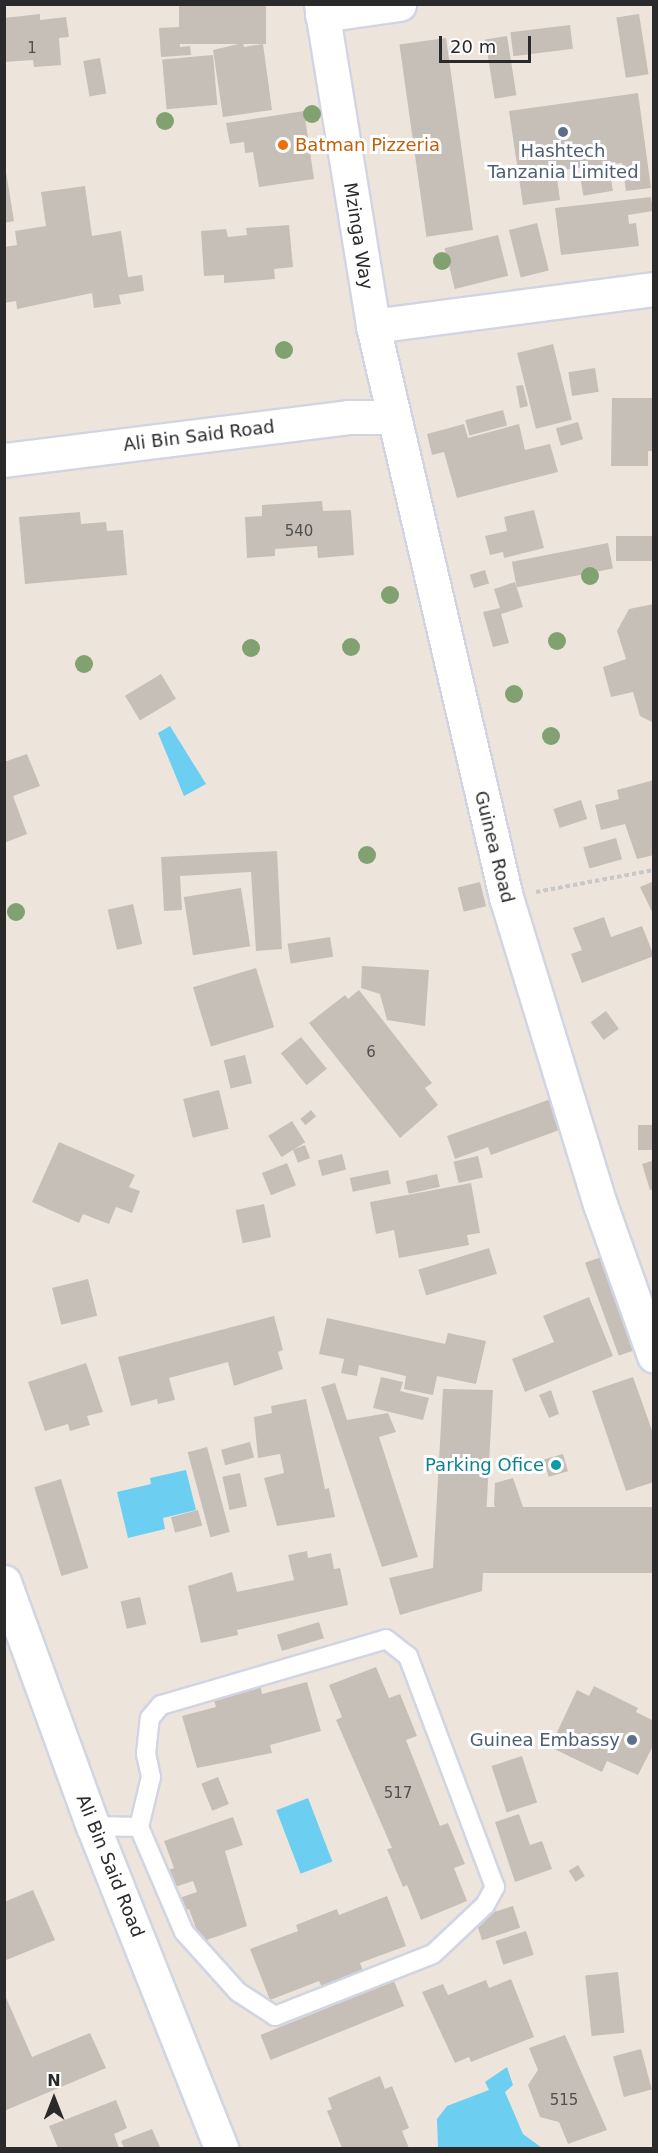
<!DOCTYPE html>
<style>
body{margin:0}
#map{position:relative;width:658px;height:2153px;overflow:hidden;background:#ede5dc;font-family:"DejaVu Sans",sans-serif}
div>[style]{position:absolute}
.water>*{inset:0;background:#6ccef1;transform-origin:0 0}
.building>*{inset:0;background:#c5bfb8;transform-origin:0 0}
.path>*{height:4px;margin-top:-2px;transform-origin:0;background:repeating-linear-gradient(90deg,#c8c8c8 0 4.5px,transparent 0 7.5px)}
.roads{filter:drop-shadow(2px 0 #d1d5e3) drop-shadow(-2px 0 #d1d5e3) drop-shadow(0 2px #d1d5e3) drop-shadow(0 -2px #d1d5e3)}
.service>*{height:18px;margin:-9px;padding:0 9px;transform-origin:9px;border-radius:9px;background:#fff}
.minor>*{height:33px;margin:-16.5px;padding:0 16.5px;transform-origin:16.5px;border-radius:16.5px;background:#fff}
.trees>*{width:18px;height:18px;margin:-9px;border-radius:50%;background:#81a170}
.dots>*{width:16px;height:16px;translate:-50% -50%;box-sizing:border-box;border:3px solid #fff;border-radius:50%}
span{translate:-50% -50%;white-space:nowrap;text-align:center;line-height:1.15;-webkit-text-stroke:6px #fff;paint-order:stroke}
.number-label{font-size:15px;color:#514f4e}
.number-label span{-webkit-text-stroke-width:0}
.food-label{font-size:18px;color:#c56008}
.left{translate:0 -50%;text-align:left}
.service-label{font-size:18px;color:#4e5e75}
.right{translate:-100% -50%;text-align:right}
.street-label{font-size:18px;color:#2a2a2a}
.culture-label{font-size:18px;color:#0d838f}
.frame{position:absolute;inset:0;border:6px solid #2a2a2a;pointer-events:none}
.north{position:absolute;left:24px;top:2069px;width:60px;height:60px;-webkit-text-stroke:4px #fff;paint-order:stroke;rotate:0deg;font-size:16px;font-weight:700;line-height:24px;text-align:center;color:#2a2a2a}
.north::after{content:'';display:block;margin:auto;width:21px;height:27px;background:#2a2a2a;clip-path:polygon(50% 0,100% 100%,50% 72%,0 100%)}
.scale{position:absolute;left:439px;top:36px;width:92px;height:27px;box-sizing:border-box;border:3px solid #2a2a2a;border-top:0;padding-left:8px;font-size:18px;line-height:21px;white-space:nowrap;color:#2a2a2a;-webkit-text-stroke:4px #fff;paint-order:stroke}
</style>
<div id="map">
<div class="water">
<div style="clip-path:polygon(170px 726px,206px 784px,184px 796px,158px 733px)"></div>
<div style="clip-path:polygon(186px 1470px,196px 1510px,163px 1518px,165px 1529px,128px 1538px,117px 1492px,151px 1484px,150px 1478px)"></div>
<div style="left:308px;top:1798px;width:68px;height:34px;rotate:69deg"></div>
<div style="clip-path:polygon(507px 2067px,513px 2085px,505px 2092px,523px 2134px,542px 2148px,438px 2148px,437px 2119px,447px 2106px,489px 2090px,485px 2082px)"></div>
</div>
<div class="building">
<div style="left:179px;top:4px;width:87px;height:40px"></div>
<div style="clip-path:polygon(40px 14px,40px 20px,66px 17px,69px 37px,59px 38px,61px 65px,34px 67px,33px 60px,4px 62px,4px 18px)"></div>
<div style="left:639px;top:14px;width:61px;height:23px;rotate:81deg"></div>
<div style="left:570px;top:25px;width:24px;height:60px;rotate:83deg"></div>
<div style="clip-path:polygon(179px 27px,180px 47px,190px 46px,191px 55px,161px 57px,159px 28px)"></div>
<div style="left:507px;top:36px;width:60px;height:22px;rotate:81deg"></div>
<div style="left:446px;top:38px;width:194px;height:47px;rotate:82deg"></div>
<div style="clip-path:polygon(243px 43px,244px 47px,263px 44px,272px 110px,223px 117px,213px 50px)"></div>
<div style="left:213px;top:55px;width:50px;height:51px;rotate:85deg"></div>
<div style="left:100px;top:58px;width:36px;height:17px;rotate:80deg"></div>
<div style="clip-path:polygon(638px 93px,651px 188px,626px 191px,622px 163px,570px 169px,556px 171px,560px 200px,523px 205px,509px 111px)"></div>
<div style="clip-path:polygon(304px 111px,314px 179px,259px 187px,253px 152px,245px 153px,244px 142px,230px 144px,226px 123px)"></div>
<div style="left:609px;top:168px;width:23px;height:30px;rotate:80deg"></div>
<div style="clip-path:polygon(6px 172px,14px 221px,4px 223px,4px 173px)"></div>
<div style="clip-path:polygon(85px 186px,92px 236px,121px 231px,128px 277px,142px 275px,144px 291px,119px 295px,121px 304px,94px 308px,92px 293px,17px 309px,16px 301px,4px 303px,4px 247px,17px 245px,15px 231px,46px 226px,41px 192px)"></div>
<div style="clip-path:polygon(651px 197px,653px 211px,628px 215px,629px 224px,636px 223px,639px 246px,561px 255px,555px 208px)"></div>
<div style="left:537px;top:223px;width:49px;height:29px;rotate:76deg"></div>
<div style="clip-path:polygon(289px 225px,293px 267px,274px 269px,275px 279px,224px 283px,224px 275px,204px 276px,201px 231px,226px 229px,228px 237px,247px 235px,246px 228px)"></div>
<div style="left:498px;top:235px;width:42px;height:55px;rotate:76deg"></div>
<div style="left:553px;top:344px;width:78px;height:37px;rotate:76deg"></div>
<div style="left:595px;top:368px;width:24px;height:27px;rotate:81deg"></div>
<div style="clip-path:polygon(523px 385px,528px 406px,520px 408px,516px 386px)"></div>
<div style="clip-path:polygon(612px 398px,654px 398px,654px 451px,648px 451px,648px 466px,611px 466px)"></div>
<div style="left:503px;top:410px;width:16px;height:39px;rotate:75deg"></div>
<div style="left:578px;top:422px;width:18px;height:23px;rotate:74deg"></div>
<div style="clip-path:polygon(464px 424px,468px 438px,519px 424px,525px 450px,550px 444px,558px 472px,457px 498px,444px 452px,432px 455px,427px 434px)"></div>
<div style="clip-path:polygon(322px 501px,323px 511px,351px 510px,354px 555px,318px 558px,317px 546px,275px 549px,275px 556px,247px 558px,245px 517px,262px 516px,262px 505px)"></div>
<div style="clip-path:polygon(534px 510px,544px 548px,504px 558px,503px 552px,490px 555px,485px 536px,507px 531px,504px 517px)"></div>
<div style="clip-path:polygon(80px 512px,81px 524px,106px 522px,107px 531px,123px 530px,127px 575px,25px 584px,19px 517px)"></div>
<div style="left:654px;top:536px;width:25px;height:38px;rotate:90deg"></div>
<div style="left:608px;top:543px;width:26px;height:98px;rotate:79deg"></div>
<div style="left:485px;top:570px;width:14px;height:16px;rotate:73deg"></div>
<div style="clip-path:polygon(515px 582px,523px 607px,501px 614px,509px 643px,493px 647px,483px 612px,500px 608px,494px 589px)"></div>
<div style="clip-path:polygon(654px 604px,654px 723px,640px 716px,633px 692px,611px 697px,603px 667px,626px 659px,617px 631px,629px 609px)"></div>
<div style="left:161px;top:674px;width:29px;height:42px;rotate:59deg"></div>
<div style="clip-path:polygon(27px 754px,40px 786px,13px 796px,27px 834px,4px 843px,4px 762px)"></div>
<div style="clip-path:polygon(654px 780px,654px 855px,637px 859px,625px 824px,601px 830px,595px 805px,619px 799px,617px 790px)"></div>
<div style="left:581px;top:800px;width:20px;height:29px;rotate:72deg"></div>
<div style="left:616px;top:838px;width:22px;height:34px;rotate:74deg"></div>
<div style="clip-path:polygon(277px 851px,282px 949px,256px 951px,251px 872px,180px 876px,182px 910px,164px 911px,161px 857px)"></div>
<div style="clip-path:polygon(654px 881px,654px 916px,640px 887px)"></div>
<div style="left:480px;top:882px;width:25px;height:23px;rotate:76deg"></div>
<div style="left:241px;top:888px;width:59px;height:58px;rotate:81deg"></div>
<div style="left:133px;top:904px;width:41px;height:26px;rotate:77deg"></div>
<div style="clip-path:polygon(604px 917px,611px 937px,642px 926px,654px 956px,582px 983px,571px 954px,582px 950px,573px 928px)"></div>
<div style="left:330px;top:937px;width:20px;height:43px;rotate:81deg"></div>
<div style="clip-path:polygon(362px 966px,429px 970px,425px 1026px,387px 1020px,380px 994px,361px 988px)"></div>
<div style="left:256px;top:968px;width:62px;height:66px;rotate:73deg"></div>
<div style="clip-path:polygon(359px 990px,432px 1083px,425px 1088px,438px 1105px,400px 1138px,309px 1023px,345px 995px,348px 999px)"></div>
<div style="left:606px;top:1011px;width:22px;height:19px;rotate:54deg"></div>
<div style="left:301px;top:1037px;width:41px;height:26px;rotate:51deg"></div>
<div style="left:245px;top:1055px;width:29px;height:22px;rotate:76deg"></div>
<div style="left:219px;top:1090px;width:40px;height:37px;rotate:76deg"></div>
<div style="clip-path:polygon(551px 1099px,562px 1129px,491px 1155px,488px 1147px,455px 1159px,447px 1136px)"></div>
<div style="left:311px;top:1110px;width:8px;height:14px;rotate:50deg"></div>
<div style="left:292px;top:1121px;width:25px;height:28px;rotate:58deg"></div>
<div style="left:654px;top:1125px;width:25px;height:16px;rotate:90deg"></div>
<div style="clip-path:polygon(59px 1142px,135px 1175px,129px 1187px,140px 1191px,132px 1213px,116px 1207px,109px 1224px,83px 1214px,79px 1223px,32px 1202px)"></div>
<div style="left:305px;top:1145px;width:14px;height:13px;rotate:69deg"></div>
<div style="left:342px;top:1154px;width:16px;height:25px;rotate:75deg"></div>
<div style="left:478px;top:1156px;width:22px;height:25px;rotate:77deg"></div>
<div style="clip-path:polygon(654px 1160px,654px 1189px,650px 1190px,642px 1164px)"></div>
<div style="left:287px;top:1163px;width:24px;height:27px;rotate:68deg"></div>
<div style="left:388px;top:1170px;width:14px;height:39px;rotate:78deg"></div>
<div style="left:437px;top:1174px;width:13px;height:32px;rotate:77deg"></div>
<div style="clip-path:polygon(471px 1183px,480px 1233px,467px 1235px,469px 1245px,399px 1258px,394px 1230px,376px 1234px,370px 1202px)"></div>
<div style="left:264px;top:1204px;width:34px;height:29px;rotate:78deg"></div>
<div style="left:489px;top:1248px;width:27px;height:74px;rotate:73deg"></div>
<div style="left:601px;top:1257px;width:99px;height:17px;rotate:70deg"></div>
<div style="left:88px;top:1279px;width:38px;height:37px;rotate:76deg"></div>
<div style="clip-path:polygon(589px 1297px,613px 1356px,525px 1392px,512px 1359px,554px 1342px,543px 1316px)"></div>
<div style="clip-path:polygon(274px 1316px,283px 1350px,278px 1352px,283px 1369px,234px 1386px,228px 1362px,169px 1378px,175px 1400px,158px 1404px,157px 1399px,131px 1406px,118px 1357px)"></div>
<div style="clip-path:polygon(327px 1318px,445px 1344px,448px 1333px,486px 1341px,476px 1384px,437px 1376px,433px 1395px,404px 1389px,406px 1376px,359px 1365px,357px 1376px,341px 1373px,344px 1359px,319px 1354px)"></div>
<div style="clip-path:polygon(86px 1363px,103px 1412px,87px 1416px,90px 1425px,70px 1431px,68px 1424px,45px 1431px,28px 1382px)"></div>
<div style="clip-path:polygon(381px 1377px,403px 1382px,400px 1391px,429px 1398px,423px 1420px,373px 1408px)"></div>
<div style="clip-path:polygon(633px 1377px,654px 1436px,654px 1482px,626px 1491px,592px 1391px)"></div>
<div style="clip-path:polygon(335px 1383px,347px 1420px,388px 1413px,396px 1432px,379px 1437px,418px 1557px,382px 1567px,321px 1387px)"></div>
<div style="clip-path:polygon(443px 1389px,493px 1390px,482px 1591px,400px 1615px,389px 1578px,433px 1568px)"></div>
<div style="clip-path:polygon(551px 1390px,559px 1414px,549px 1418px,539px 1395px)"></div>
<div style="clip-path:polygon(306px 1399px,325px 1489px,329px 1488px,335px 1517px,277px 1526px,264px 1478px,284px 1473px,280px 1454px,258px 1458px,254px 1417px,272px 1413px,271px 1406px)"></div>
<div style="left:250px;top:1442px;width:16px;height:30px;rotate:75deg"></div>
<div style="left:207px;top:1447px;width:88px;height:20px;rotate:75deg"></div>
<div style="left:563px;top:1454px;width:18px;height:20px;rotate:74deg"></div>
<div style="left:240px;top:1473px;width:34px;height:18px;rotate:78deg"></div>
<div style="clip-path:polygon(513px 1478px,534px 1539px,507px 1547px,494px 1504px,495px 1483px)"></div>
<div style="left:61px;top:1479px;width:93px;height:28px;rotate:73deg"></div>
<div style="left:654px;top:1507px;width:66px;height:176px;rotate:90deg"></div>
<div style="left:198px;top:1510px;width:16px;height:28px;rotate:75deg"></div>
<div style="clip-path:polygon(307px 1551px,308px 1558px,331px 1553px,334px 1569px,340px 1568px,348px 1605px,237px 1630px,238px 1635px,201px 1643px,188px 1586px,232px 1572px,237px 1592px,294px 1580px,288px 1555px)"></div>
<div style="left:140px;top:1597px;width:28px;height:20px;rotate:77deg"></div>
<div style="left:319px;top:1622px;width:17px;height:44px;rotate:73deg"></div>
<div style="clip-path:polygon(376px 1667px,389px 1698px,400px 1694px,417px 1736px,406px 1740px,440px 1826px,448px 1823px,465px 1864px,454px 1868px,467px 1901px,421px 1920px,407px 1885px,403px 1887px,387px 1849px,392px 1848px,336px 1720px,342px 1717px,329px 1685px)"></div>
<div style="clip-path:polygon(307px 1682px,321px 1731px,270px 1745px,272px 1753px,197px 1768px,182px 1716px,216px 1707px,213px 1697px,260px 1684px,262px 1694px)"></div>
<div style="clip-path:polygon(594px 1686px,638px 1708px,636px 1712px,654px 1721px,654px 1744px,638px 1775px,607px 1761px,602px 1772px,550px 1747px,577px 1690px,589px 1696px)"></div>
<div style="left:522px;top:1756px;width:49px;height:32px;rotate:72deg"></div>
<div style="left:218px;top:1777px;width:29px;height:18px;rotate:68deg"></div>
<div style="clip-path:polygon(519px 1814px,530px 1845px,542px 1841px,552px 1869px,515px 1882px,495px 1822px)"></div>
<div style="clip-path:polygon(233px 1817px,243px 1845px,225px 1851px,247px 1926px,201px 1942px,189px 1909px,180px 1912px,176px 1899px,197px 1892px,193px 1881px,172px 1888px,166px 1871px,174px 1868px,164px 1841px)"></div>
<div style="left:578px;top:1865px;width:13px;height:11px;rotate:58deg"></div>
<div style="clip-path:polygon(33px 1890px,55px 1940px,4px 1961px,4px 1902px)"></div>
<div style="clip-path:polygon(387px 1896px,406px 1946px,360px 1963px,365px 1976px,324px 1991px,319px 1981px,270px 2000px,250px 1949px,298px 1931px,296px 1925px,337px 1909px,339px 1915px)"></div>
<div style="left:513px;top:1906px;width:23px;height:40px;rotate:72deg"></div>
<div style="left:526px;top:1931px;width:25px;height:32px;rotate:72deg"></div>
<div style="left:618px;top:1972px;width:61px;height:33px;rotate:84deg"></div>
<div style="clip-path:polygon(511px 1979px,534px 2037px,471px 2062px,469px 2057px,455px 2063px,422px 1992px,443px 1984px,448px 1995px,486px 1980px,489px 1988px)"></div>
<div style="left:394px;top:1981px;width:27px;height:144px;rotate:68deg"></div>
<div style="clip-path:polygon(4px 1993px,32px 2057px,90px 2033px,106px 2068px,4px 2111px)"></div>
<div style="clip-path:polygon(565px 2035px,607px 2130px,568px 2144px,559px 2122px,540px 2117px,528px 2085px,538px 2070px,529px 2048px)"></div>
<div style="left:641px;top:2049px;width:42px;height:29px;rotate:75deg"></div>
<div style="clip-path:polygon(380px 2076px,385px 2089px,392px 2086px,409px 2128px,402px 2131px,409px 2148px,342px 2148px,327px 2111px,332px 2109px,328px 2098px)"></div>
<div style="clip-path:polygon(116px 2100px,127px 2128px,114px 2134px,119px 2148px,58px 2148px,49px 2126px)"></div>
<div style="clip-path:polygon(152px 2129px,160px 2147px,124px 2148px,121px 2141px)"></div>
</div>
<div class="path">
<div style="left:536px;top:892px;width:120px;rotate:-10.6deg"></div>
</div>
<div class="roads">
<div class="service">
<div style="left:386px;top:1639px;width:28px;rotate:38deg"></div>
<div style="left:408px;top:1656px;width:247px;rotate:69.4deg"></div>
<div style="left:495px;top:1887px;width:21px;rotate:119deg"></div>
<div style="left:485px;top:1905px;width:71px;rotate:136.7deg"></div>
<div style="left:433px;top:1954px;width:170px;rotate:158.6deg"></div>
<div style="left:275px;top:2016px;width:44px;rotate:-147deg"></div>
<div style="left:238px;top:1992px;width:81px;rotate:-132deg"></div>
<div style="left:184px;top:1932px;width:114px;rotate:-113.2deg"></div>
<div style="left:139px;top:1827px;width:51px;rotate:-76.5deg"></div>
<div style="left:151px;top:1777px;width:24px;rotate:-102deg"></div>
<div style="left:146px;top:1754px;width:36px;rotate:-84deg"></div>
<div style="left:150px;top:1718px;width:17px;rotate:-50deg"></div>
<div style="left:161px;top:1705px;width:234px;rotate:-16.3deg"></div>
<div style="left:93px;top:1826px;width:46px;rotate:1.2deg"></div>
</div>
<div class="minor">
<div style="left:321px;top:4px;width:326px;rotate:80.8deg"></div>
<div style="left:373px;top:326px;width:586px;rotate:76.89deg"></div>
<div style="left:506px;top:897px;width:321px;rotate:73deg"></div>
<div style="left:600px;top:1204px;width:161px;rotate:70.4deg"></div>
<div style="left:322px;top:15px;width:78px;rotate:-8.1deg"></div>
<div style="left:373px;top:326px;width:283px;rotate:-7.5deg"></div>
<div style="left:4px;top:460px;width:347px;rotate:-7.1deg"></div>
<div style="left:348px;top:417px;width:45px"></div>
<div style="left:4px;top:1582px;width:260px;rotate:70deg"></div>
<div style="left:93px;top:1826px;width:347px;rotate:68.3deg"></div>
</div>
</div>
<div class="trees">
<div style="left:312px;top:114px"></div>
<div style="left:165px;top:121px"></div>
<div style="left:442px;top:261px"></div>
<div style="left:284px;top:350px"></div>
<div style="left:590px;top:576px"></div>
<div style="left:390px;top:595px"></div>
<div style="left:557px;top:641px"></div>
<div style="left:351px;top:647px"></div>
<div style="left:251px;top:648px"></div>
<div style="left:84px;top:664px"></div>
<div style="left:514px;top:694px"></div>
<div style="left:551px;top:736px"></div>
<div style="left:367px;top:855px"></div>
<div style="left:16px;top:912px"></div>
</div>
<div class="dots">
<div style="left:563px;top:132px;background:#5c6f8a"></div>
<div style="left:283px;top:145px;background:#e8710a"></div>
<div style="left:556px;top:1465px;background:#0f9aa8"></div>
<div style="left:632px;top:1740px;background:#5c6f8a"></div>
</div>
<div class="number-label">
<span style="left:32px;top:49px">1</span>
<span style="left:299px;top:532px">540</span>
<span style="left:371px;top:1053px">6</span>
<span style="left:398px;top:1794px">517</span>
<span style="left:564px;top:2101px">515</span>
</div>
<div class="food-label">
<span class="left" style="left:295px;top:145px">Batman Pizzeria</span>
</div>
<div class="service-label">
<span style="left:563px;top:162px">Hashtech<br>Tanzania Limited</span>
<span class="right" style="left:620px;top:1740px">Guinea Embassy</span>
</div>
<div class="street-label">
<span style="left:358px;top:236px;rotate:81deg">Mzinga Way</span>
<span style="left:199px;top:436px;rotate:-7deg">Ali Bin Said Road</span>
<span style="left:494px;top:847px;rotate:76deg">Guinea Road</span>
<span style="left:110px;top:1866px;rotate:68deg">Ali Bin Said Road</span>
</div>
<div class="culture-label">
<span class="right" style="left:544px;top:1465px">Parking Ofice</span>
</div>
<div class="frame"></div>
<div class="north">N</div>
<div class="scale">20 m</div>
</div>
